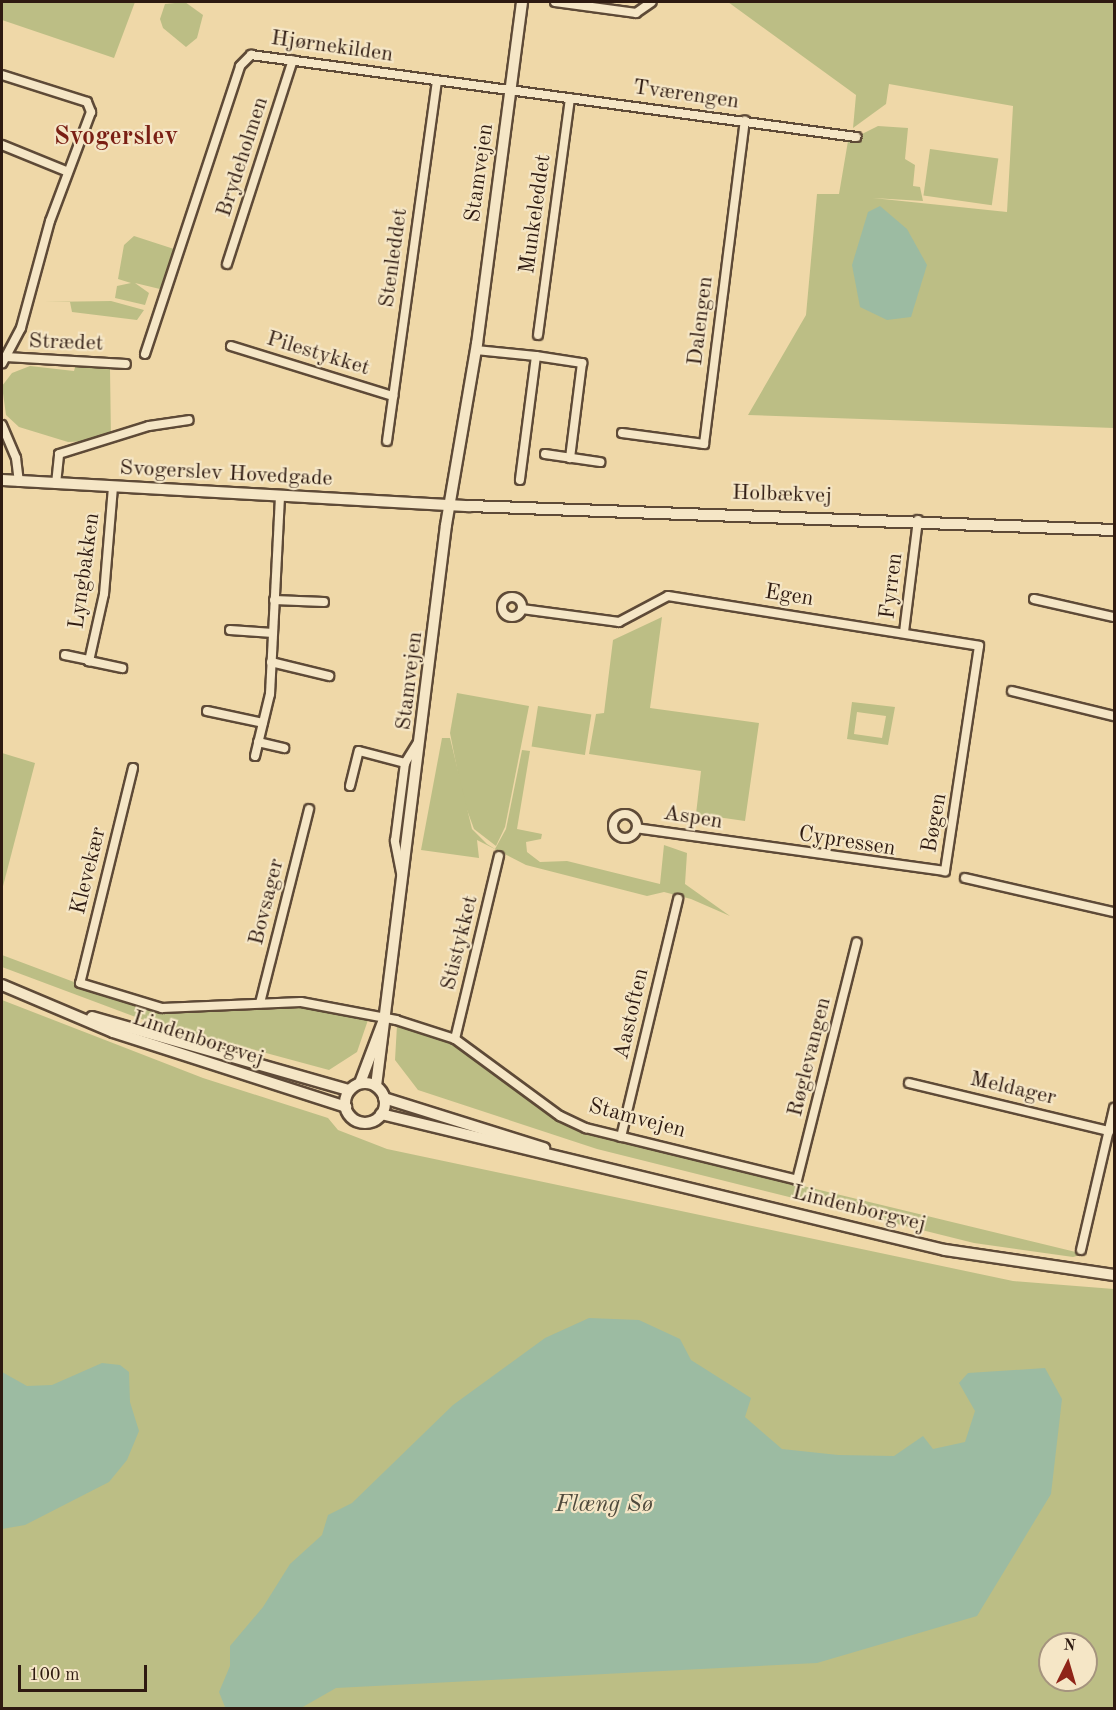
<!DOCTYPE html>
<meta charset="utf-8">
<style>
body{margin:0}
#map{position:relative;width:1116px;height:1710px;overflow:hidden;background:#efd8a8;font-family:"Old Standard TT",serif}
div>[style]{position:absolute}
.green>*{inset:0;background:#bcbe85;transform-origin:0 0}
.water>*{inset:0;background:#9cbba2}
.roads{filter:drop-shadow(2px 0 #5e4a37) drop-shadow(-2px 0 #5e4a37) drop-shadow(0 2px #5e4a37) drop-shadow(0 -2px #5e4a37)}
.minor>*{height:8px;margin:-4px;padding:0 4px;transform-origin:4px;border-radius:4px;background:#f5e6c6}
.minor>.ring{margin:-4px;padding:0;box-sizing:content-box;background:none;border:8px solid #f5e6c6;border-radius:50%}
.tertiary>*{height:10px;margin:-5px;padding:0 5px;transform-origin:5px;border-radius:5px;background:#f5e6c6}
.secondary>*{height:10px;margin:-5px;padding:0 5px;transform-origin:5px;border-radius:5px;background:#f5e6c6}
.secondary>.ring{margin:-5px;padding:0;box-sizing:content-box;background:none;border:10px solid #f5e6c6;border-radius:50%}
span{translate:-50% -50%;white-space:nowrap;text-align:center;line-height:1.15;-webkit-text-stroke:4.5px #f5e6c6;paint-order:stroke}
.street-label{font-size:22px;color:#2e1a11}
.water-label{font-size:24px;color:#4f4a3c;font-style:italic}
.quarter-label{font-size:26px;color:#7a1f14;font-weight:700}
.frame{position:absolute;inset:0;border:3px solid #2e1a11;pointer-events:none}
.north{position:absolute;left:1038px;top:1632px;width:60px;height:60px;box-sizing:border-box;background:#f5e6c6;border:2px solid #a5947e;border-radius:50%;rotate:5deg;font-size:16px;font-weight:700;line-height:24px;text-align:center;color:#2e1a11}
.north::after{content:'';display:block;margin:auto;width:21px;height:27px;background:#8f2418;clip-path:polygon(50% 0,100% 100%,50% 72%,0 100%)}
.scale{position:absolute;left:18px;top:1665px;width:129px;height:27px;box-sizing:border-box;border:3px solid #2e1a11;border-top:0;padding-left:8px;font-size:18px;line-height:21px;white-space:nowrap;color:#2e1a11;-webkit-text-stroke:4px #f5e6c6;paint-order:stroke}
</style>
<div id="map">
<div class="green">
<div style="clip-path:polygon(2px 2px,135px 2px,114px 58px,2px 20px)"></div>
<div style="clip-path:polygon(185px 2px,203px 15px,197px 38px,186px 47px,163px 28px,160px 19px,165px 4px)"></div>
<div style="clip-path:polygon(728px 2px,1114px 2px,1114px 428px,748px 415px,806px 315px,817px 194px,839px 194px,848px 141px,878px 126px,908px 128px,905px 159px,915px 165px,913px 186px,920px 187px,923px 201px,873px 198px,1007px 212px,1013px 106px,889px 84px,886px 104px,853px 128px,856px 95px)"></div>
<div style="left:930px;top:149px;width:69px;height:47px;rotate:8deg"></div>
<div style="clip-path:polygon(134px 236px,174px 249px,160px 289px,135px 283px,149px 293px,145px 305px,115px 298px,117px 286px,131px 283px,118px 279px,124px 245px)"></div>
<div style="clip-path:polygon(111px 301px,144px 310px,137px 320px,72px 312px,70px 302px,44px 302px)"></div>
<div style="clip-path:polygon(76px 364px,110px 369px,111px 440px,68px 442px,19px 427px,6px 415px,2px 386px,12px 373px,30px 366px,74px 371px)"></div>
<div style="clip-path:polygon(662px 617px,650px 708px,759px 723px,745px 821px,696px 814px,701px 771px,589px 754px,596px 714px,604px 713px,613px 640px)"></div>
<div style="clip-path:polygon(457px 693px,529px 706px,505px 827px,496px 846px,474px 829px,463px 799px,450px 733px)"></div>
<div style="clip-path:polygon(evenodd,852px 702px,895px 707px,888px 745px,847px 739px,852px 702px,857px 712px,886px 716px,882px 738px,854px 734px,857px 712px)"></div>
<div style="left:538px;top:706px;width:54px;height:41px;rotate:9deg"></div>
<div style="clip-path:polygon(442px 738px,450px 738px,472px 829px,487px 844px,495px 849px,506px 829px,522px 750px,530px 751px,517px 829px,542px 834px,541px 839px,526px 842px,527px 852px,540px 862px,567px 861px,660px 884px,664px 845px,687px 853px,685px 884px,730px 916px,691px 899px,664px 892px,647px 896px,526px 865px,477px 840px,479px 858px,421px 850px)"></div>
<div style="clip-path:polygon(2px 753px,35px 763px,2px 890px)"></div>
<div style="clip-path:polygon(2px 955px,146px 1009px,180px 1013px,304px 1008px,368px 1020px,357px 1052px,329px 1070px,141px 1019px,2px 967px)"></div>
<div style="clip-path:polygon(evenodd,2px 1000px,203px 1078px,328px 1118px,338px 1130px,387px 1149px,1013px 1281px,1114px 1289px,1114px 1708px,2px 1708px,2px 1000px,1050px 1644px,1086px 1644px,1086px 1680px,1050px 1680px,1050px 1644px)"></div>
<div style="clip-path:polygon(397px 1025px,463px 1048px,558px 1120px,585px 1133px,1084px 1254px,1073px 1257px,974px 1243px,597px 1149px,418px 1090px,395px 1060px)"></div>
</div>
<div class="water">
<div style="clip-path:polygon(880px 206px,907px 229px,927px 265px,911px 317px,887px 320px,860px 307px,852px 265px,868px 212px)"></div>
<div style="clip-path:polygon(589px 1318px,639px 1320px,680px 1339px,691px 1360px,751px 1398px,745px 1417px,782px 1449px,838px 1455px,894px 1456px,923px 1436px,933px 1449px,965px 1442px,975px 1411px,959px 1383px,968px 1373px,1045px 1368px,1062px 1399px,1051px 1494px,977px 1616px,817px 1663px,336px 1688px,301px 1708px,225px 1707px,219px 1692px,230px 1666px,230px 1646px,263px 1607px,290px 1564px,322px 1535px,328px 1515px,352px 1503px,453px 1405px,545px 1338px)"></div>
<div style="clip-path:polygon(102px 1363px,120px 1365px,129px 1372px,130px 1402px,139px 1431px,127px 1460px,109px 1482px,25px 1525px,2px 1529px,2px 1372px,27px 1386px,52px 1385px)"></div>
</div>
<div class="roads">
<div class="minor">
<div style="left:555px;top:2px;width:82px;rotate:7.7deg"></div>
<div style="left:636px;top:13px;width:19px;rotate:-35deg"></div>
<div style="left:2px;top:75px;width:89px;rotate:17.6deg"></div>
<div style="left:87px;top:102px;width:11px;rotate:68deg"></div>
<div style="left:91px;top:112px;width:116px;rotate:110.6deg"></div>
<div style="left:50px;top:221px;width:111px;rotate:105.2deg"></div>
<div style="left:21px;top:328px;width:40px;rotate:118deg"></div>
<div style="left:2px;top:145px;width:71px;rotate:22.2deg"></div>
<div style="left:227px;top:264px;width:214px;rotate:-72.1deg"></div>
<div style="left:538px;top:335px;width:239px;rotate:-82.3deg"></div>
<div style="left:231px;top:346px;width:170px;rotate:17.2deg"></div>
<div style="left:476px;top:350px;width:60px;rotate:5.7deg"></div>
<div style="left:536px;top:356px;width:125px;rotate:97.4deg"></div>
<div style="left:145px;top:354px;width:303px;rotate:-71.7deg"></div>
<div style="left:240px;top:66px;width:16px;rotate:-45deg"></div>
<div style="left:251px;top:55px;width:611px;rotate:7.72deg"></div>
<div style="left:536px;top:356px;width:47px;rotate:8.7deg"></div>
<div style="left:582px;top:363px;width:96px;rotate:97.2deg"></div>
<div style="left:6px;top:357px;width:120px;rotate:3.3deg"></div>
<div style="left:2px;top:425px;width:36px;rotate:67deg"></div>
<div style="left:16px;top:458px;width:24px;rotate:83deg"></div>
<div style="left:622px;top:433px;width:83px;rotate:7.6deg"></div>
<div style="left:704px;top:444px;width:326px;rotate:-82.8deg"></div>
<div style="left:387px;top:441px;width:364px;rotate:-82.1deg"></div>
<div style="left:545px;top:454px;width:56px;rotate:8.3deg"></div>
<div style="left:56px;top:484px;width:30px;rotate:-84deg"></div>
<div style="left:59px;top:454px;width:94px;rotate:-17.3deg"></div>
<div style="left:149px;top:426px;width:40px;rotate:-8.5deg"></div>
<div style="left:113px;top:487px;width:107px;rotate:94.8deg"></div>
<div style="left:104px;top:594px;width:69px;rotate:102.6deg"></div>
<div style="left:89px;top:661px;width:34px;rotate:12deg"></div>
<div class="ring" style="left:502px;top:597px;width:12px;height:12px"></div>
<div style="left:1034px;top:599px;width:82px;rotate:12.7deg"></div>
<div style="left:274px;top:600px;width:50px;rotate:2.3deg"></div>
<div style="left:522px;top:609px;width:98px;rotate:7.6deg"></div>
<div style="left:619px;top:622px;width:55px;rotate:-28deg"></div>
<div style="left:668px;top:596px;width:315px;rotate:9.1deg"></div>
<div style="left:979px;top:646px;width:228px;rotate:98.6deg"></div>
<div style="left:945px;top:871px;width:311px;rotate:-172.1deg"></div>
<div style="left:230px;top:630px;width:43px;rotate:4deg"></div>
<div style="left:904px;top:632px;width:113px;rotate:-82.9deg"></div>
<div style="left:65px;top:655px;width:25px;rotate:12deg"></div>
<div style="left:271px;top:662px;width:60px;rotate:13.6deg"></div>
<div style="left:1012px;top:691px;width:105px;rotate:13.8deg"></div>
<div style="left:207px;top:711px;width:57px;rotate:12.1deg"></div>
<div style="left:258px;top:742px;width:27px;rotate:13deg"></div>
<div style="left:255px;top:756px;width:64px;rotate:-76.4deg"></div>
<div style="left:270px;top:694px;width:197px;rotate:-87.1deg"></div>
<div style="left:133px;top:768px;width:221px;rotate:103.8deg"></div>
<div style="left:80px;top:983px;width:86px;rotate:17deg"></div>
<div style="left:162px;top:1008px;width:139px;rotate:-2.5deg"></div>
<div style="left:301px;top:1002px;width:97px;rotate:10.7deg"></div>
<div style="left:396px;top:1020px;width:62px;rotate:17.9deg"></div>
<div style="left:455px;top:1039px;width:130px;rotate:36.3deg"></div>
<div style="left:560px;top:1116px;width:29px;rotate:25deg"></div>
<div style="left:586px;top:1128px;width:217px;rotate:13.8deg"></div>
<div style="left:797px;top:1180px;width:245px;rotate:-75.9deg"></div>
<div style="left:350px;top:786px;width:36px;rotate:-76deg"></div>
<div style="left:359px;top:751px;width:48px;rotate:14.6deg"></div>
<div class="ring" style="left:613px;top:814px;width:16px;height:16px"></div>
<div style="left:402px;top:878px;width:38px;rotate:-101deg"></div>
<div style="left:395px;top:841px;width:79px;rotate:-82.7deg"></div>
<div style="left:405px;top:763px;width:26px;rotate:-58deg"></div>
<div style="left:965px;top:878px;width:153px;rotate:12.9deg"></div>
<div style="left:260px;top:1003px;width:200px;rotate:-75.8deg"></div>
<div style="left:455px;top:1039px;width:188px;rotate:-76.5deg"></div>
<div style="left:909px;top:1083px;width:206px;rotate:13.5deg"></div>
<div style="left:621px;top:1137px;width:245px;rotate:-76.5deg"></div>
<div style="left:1081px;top:1250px;width:146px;rotate:-76.9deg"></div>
</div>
<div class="tertiary">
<div style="left:2px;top:480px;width:468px;rotate:3.2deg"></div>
<div style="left:469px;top:506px;width:645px;rotate:2.13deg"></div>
<div style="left:360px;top:1083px;width:65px;rotate:-69.3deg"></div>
<div style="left:376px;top:1086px;width:565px;rotate:-82.89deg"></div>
<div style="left:446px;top:525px;width:184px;rotate:-80.3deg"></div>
<div style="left:477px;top:344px;width:345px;rotate:-82.5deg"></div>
</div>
<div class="secondary">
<div style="left:2px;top:985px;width:121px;rotate:22.9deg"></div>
<div style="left:113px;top:1032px;width:245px;rotate:17.8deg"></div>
<div style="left:92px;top:1017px;width:267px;rotate:15.9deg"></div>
<div class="ring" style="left:345px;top:1083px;width:30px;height:30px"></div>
<div style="left:384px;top:1098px;width:168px;rotate:17.4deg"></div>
<div style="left:381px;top:1114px;width:580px;rotate:13.56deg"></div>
<div style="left:945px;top:1250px;width:171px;rotate:8.4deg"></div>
</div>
</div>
<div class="street-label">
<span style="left:332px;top:47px;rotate:8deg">Hjørnekilden</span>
<span style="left:686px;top:95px;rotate:8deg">Tværengen</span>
<span style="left:243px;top:157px;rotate:-72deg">Brydeholmen</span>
<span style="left:480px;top:173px;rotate:-82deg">Stamvejen</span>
<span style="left:536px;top:214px;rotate:-82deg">Munkeleddet</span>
<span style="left:394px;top:258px;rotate:-82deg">Stenleddet</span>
<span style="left:701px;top:321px;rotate:-83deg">Dalengen</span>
<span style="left:66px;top:343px;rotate:2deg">Strædet</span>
<span style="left:318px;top:354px;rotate:17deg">Pilestykket</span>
<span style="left:226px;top:474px;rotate:3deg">Svogerslev Hovedgade</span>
<span style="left:782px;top:495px;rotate:2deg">Holbækvej</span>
<span style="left:85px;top:571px;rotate:-82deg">Lyngbakken</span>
<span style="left:892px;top:586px;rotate:-83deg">Fyrren</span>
<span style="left:789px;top:596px;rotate:9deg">Egen</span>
<span style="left:410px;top:681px;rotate:-83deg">Stamvejen</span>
<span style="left:693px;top:818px;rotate:9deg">Aspen</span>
<span style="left:935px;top:823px;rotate:-80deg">Bøgen</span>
<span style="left:847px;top:842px;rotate:9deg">Cypressen</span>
<span style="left:89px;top:871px;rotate:-76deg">Klevekær</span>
<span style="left:267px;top:902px;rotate:-76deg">Bovsager</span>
<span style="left:460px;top:943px;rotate:-76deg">Stistykket</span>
<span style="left:632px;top:1014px;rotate:-77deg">Aastoften</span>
<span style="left:198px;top:1039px;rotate:18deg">Lindenborgvej</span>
<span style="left:810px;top:1057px;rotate:-76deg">Røglevangen</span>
<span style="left:1013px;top:1089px;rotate:13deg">Meldager</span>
<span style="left:637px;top:1119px;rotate:15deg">Stamvejen</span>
<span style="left:859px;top:1209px;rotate:14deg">Lindenborgvej</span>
</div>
<div class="water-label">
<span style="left:604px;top:1506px">Flæng Sø</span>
</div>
<div class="quarter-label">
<span style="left:116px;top:138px">Svogerslev</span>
</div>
<div class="frame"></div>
<div class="north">N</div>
<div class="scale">100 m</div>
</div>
